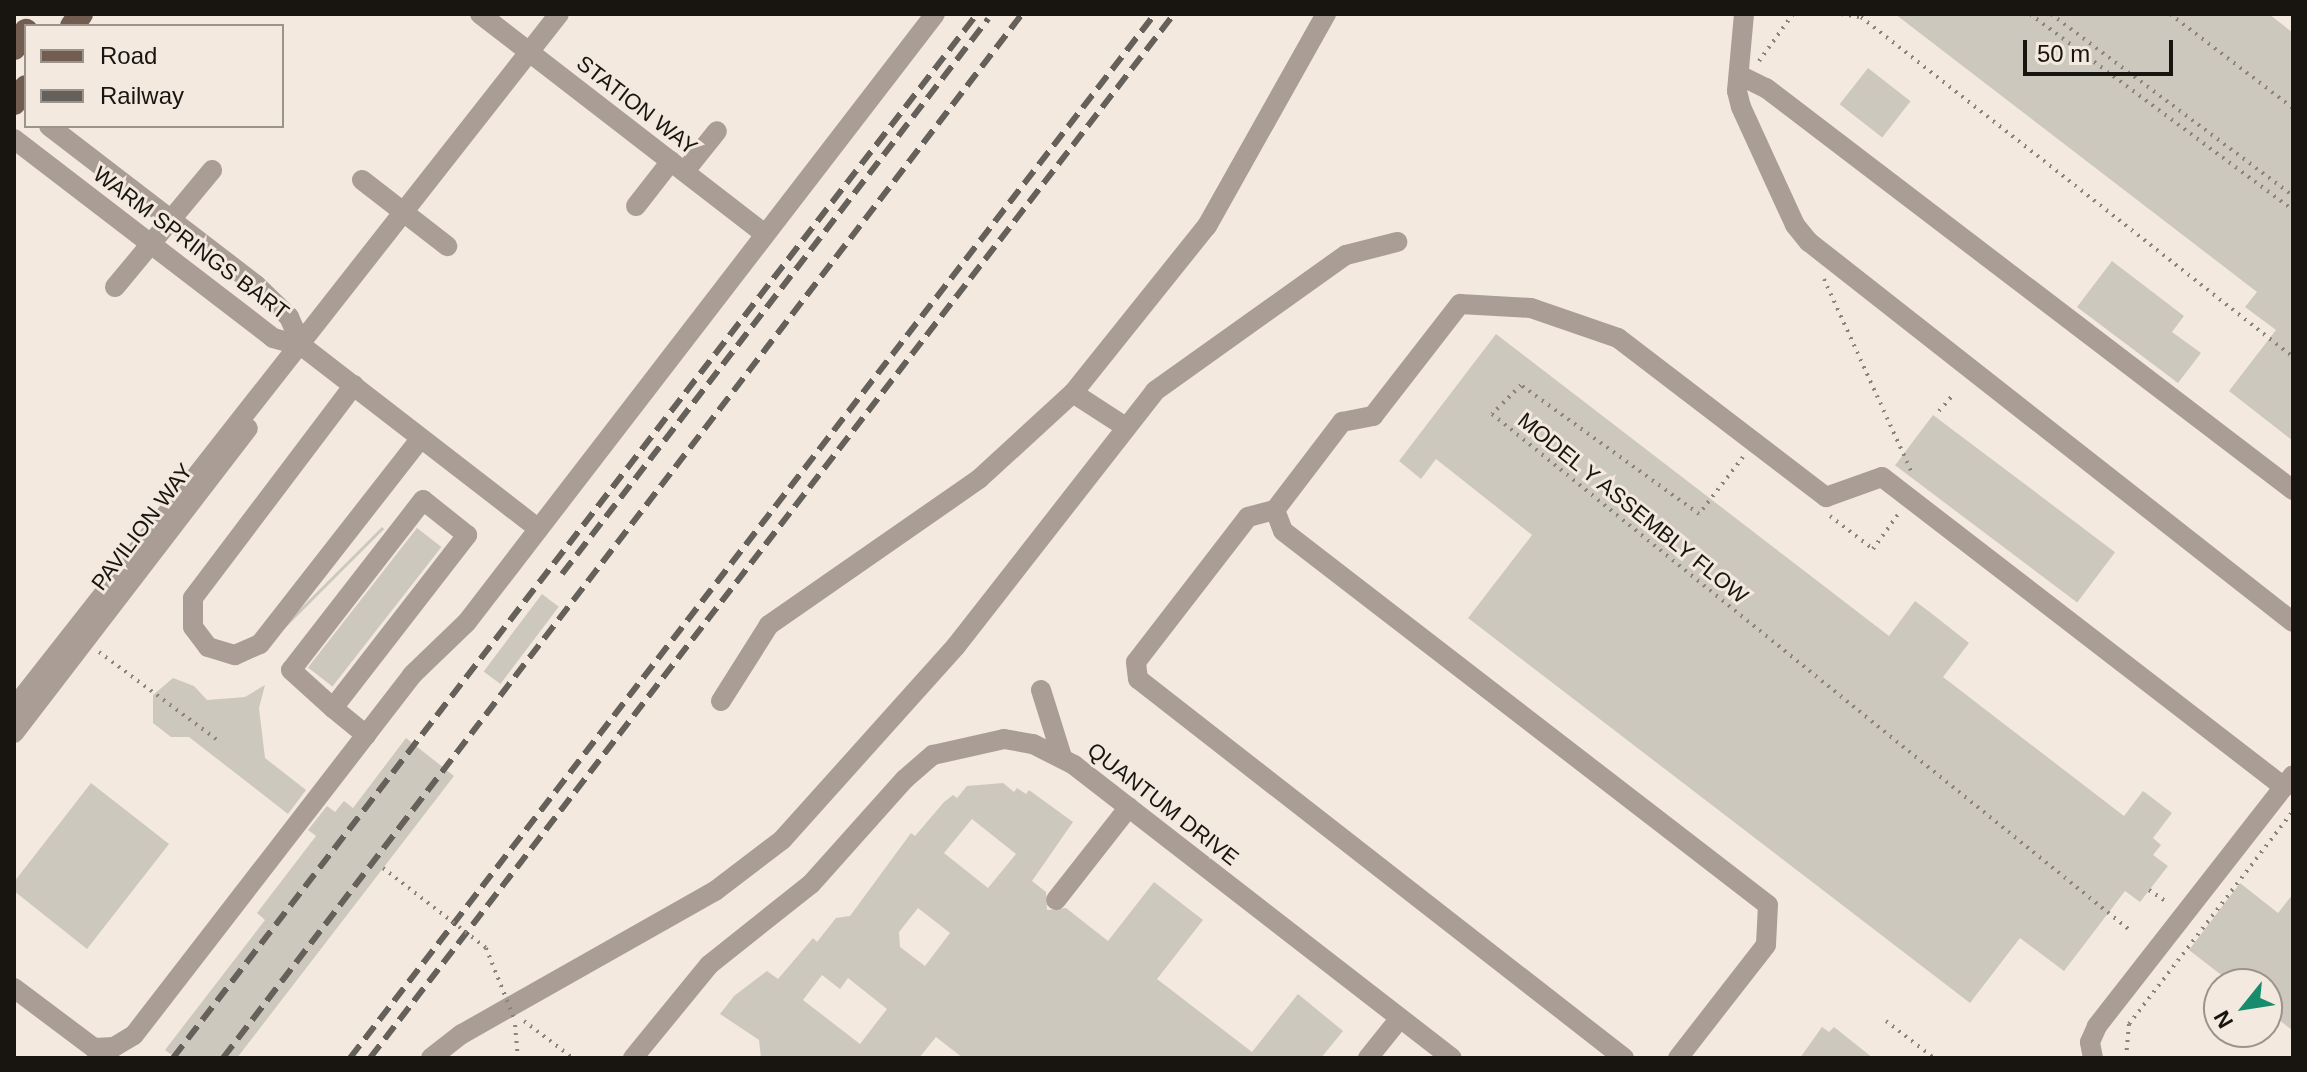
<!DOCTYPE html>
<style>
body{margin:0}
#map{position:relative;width:2307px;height:1072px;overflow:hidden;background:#f3e9df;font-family:Arial,sans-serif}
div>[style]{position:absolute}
.building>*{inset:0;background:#cdc8bd;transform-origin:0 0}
.path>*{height:4px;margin-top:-2px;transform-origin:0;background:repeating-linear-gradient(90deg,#8b847d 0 2px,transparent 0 8px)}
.minor>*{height:20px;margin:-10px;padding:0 10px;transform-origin:10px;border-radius:10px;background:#aa9d96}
.major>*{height:24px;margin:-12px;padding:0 12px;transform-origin:12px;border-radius:12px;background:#735d51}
.rail>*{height:6px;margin-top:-3px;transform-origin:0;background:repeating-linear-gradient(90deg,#656059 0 16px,transparent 0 24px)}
.path-bridge>*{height:4px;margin-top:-2px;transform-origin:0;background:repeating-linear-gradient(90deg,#8b847d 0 2px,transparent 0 8px)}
span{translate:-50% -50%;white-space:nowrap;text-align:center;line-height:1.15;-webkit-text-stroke:6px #f3e9df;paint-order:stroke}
.street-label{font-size:22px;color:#181511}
.frame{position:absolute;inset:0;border:16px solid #181511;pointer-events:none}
.legend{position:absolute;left:24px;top:24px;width:260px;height:104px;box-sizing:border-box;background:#f3e9df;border:2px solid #9b948d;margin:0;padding:10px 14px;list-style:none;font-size:24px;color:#181511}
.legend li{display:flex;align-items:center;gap:16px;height:40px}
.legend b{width:40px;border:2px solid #9b948d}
.north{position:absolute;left:2203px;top:968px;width:80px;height:80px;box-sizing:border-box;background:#f3e9df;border:2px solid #9b948d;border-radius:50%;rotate:240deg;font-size:22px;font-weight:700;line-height:32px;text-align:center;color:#181511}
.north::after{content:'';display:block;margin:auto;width:28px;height:36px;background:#178c6d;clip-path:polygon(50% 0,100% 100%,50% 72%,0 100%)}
.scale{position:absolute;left:2023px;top:40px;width:150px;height:36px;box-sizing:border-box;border:4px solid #181511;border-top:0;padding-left:10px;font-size:24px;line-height:28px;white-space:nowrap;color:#181511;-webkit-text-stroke:6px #f3e9df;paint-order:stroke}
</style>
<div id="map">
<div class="building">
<div style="clip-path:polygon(1895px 14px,2269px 14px,2293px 33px,2293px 441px,2229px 391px,2276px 330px,2245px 307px,2257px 292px)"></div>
<div style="left:1868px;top:68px;width:54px;height:46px;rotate:38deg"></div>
<div style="clip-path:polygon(2112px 261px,2184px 316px,2172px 332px,2201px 353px,2178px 383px,2077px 307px)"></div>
<div style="clip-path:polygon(1496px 334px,1889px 636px,1915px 601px,1931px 613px,1969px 643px,1943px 677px,2124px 816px,2143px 791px,2172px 813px,2153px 838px,2161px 845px,2153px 855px,2168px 866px,2140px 902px,2125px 891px,2064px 971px,2020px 938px,1970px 1003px,1468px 618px,1532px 535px,1436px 459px,1421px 479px,1399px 461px)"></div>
<div style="left:1933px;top:415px;width:228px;height:63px;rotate:37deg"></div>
<div style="left:382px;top:527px;width:3px;height:157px;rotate:45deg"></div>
<div style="left:417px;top:528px;width:31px;height:177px;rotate:38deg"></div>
<div style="left:542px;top:594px;width:21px;height:97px;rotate:37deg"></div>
<div style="clip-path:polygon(173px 678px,194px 686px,207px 700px,245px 697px,265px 685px,259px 708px,265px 758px,306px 790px,288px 814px,189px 737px,171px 737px,153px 723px,153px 695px)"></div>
<div style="clip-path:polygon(406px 738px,454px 776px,237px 1058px,176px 1058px,165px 1050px,265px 920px,257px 913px,316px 836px,308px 830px,327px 806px,335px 812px,344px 801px,353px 808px)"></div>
<div style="clip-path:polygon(91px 783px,169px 844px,87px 949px,14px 891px,14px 882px)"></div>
<div style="clip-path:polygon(evenodd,1003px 783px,1014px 792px,1017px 788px,1026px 794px,1029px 790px,1073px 822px,1032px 881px,1046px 892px,1047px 910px,1066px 908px,1108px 941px,1154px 882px,1203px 920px,1157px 979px,1252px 1052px,1298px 994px,1343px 1031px,1321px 1058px,963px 1058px,936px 1037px,919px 1058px,761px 1058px,759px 1040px,720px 1014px,734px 996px,767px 971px,778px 979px,813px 938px,817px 942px,836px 918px,850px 916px,911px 833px,915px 836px,944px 802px,953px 795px,957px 798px,967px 786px,1003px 783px,972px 819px,1016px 854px,988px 888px,944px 853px,972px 819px,1003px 783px,918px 908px,950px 933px,925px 966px,900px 947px,899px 932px,918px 908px,1003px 783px,822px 975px,840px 989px,848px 978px,887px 1009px,860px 1044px,803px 1000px,822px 975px)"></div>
<div style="clip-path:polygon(2240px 883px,2278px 913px,2293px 894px,2293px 1031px,2267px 1010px,2267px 984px,2233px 984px,2189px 950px)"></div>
<div style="clip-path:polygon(1822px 1027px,1829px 1032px,1834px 1027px,1873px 1058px,1800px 1058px)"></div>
</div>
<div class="path">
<div style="left:1841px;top:14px;width:20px;rotate:9deg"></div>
<div style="left:1861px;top:17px;width:550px;rotate:38.2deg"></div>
<div style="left:2030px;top:14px;width:328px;rotate:36.7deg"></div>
<div style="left:2051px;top:14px;width:303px;rotate:36.9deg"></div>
<div style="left:2170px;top:14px;width:155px;rotate:37.4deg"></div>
<div style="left:1759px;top:61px;width:58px;rotate:-54.1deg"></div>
<div style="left:1824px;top:279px;width:215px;rotate:65.6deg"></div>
<div style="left:1939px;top:411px;width:21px;rotate:-49deg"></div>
<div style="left:1743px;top:457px;width:72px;rotate:127.7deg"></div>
<div style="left:1699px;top:514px;width:220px;rotate:-144.1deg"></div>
<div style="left:1521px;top:385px;width:41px;rotate:135deg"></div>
<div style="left:1492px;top:414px;width:822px;rotate:38.98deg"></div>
<div style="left:1830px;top:516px;width:54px;rotate:37.5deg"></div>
<div style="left:1873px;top:549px;width:44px;rotate:-54.2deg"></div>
<div style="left:99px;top:652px;width:146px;rotate:36.6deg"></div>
<div style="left:2149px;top:890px;width:23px;rotate:34deg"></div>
<div style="left:524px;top:1021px;width:61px;rotate:37.1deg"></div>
<div style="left:1886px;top:1021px;width:61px;rotate:37.6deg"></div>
<div style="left:515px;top:1025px;width:33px;rotate:85deg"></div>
<div style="left:2126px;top:1058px;width:34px;rotate:-85deg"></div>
<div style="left:2129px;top:1024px;width:269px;rotate:-52.4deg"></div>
</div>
<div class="minor">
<div style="left:480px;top:14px;width:360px;rotate:37.7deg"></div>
<div style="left:1744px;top:14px;width:77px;rotate:95.2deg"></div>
<div style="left:1737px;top:91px;width:16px;rotate:76deg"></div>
<div style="left:1741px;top:107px;width:130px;rotate:65.4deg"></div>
<div style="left:1795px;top:225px;width:22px;rotate:51deg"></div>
<div style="left:1809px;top:242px;width:615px;rotate:38.14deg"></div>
<div style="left:1739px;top:75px;width:30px;rotate:26deg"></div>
<div style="left:1766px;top:88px;width:663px;rotate:37.34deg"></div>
<div style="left:49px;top:126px;width:261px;rotate:37.5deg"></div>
<div style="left:256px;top:285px;width:46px;rotate:44.1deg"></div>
<div style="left:289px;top:317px;width:32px;rotate:66deg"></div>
<div style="left:14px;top:139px;width:327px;rotate:37.5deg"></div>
<div style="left:273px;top:338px;width:30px;rotate:15deg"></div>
<div style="left:302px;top:346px;width:299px;rotate:37.7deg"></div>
<div style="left:685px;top:171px;width:51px;rotate:-51.3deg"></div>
<div style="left:362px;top:180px;width:108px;rotate:37.8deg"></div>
<div style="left:636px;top:206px;width:57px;rotate:-52.1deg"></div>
<div style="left:115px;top:287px;width:152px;rotate:-50.3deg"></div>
<div style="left:354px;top:385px;width:267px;rotate:127.1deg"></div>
<div style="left:193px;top:598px;width:29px;rotate:90deg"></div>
<div style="left:193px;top:627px;width:25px;rotate:53deg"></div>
<div style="left:208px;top:647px;width:28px;rotate:17deg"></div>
<div style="left:235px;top:655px;width:27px;rotate:-24deg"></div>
<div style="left:260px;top:644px;width:261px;rotate:-52deg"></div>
<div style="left:1073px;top:393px;width:61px;rotate:32.9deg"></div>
<div style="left:1275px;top:510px;width:22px;rotate:69deg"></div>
<div style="left:1283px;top:531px;width:612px;rotate:37.64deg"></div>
<div style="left:1768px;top:905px;width:40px;rotate:92.9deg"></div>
<div style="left:1766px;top:945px;width:143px;rotate:127.9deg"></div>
<div style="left:1041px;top:690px;width:70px;rotate:72.6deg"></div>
<div style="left:721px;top:701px;width:90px;rotate:-57.7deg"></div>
<div style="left:769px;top:625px;width:256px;rotate:-34.8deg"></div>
<div style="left:979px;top:479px;width:127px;rotate:-42.5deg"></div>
<div style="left:1073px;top:393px;width:214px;rotate:-51.3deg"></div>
<div style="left:1207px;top:226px;width:243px;rotate:-60.7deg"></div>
<div style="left:14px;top:708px;width:882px;rotate:-51.86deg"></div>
<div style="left:333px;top:708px;width:219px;rotate:-52.2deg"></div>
<div style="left:467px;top:535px;width:56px;rotate:-141.5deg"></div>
<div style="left:423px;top:500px;width:215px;rotate:127.8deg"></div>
<div style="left:291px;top:670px;width:57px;rotate:42.1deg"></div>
<div style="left:333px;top:708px;width:43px;rotate:39.3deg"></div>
<div style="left:14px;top:733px;width:384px;rotate:-52.5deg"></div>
<div style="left:1056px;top:900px;width:118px;rotate:-51.9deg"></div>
<div style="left:14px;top:988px;width:100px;rotate:36.9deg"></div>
<div style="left:94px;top:1048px;width:20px;rotate:-3deg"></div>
<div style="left:114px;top:1047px;width:23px;rotate:-31deg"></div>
<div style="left:134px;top:1035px;width:455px;rotate:-52.3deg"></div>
<div style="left:412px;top:675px;width:76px;rotate:-43.9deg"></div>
<div style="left:467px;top:622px;width:767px;rotate:-52.41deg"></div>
<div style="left:431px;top:1058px;width:39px;rotate:-38deg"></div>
<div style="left:462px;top:1034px;width:291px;rotate:-29.5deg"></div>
<div style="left:715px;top:891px;width:84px;rotate:-37.3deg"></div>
<div style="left:782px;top:840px;width:261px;rotate:-48.1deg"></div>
<div style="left:956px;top:646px;width:323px;rotate:-52deg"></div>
<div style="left:1155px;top:391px;width:234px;rotate:-35.5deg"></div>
<div style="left:1346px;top:255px;width:53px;rotate:-14.3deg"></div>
<div style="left:633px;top:1058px;width:120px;rotate:-50.7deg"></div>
<div style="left:709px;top:965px;width:130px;rotate:-38.5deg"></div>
<div style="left:811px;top:884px;width:141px;rotate:-48.2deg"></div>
<div style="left:905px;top:779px;width:37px;rotate:-41deg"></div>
<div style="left:933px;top:755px;width:73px;rotate:-12.7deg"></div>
<div style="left:1004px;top:739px;width:29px;rotate:10deg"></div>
<div style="left:1033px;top:744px;width:46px;rotate:27.1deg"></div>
<div style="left:1074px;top:765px;width:478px;rotate:37.8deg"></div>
<div style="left:1368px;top:1058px;width:51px;rotate:-51.3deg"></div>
<div style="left:1624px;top:1058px;width:616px;rotate:-142.05deg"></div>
<div style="left:1138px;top:679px;width:17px;rotate:-97deg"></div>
<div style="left:1136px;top:662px;width:183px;rotate:-52.3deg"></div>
<div style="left:1248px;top:517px;width:28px;rotate:-15deg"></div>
<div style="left:1275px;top:510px;width:111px;rotate:-52.7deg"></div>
<div style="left:1342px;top:422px;width:32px;rotate:-11deg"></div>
<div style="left:1373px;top:416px;width:142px;rotate:-52.2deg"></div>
<div style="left:1460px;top:304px;width:71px;rotate:3.2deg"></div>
<div style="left:1531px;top:308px;width:92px;rotate:19deg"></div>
<div style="left:1618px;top:338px;width:262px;rotate:37.4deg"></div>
<div style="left:1826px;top:497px;width:59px;rotate:-19.7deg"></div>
<div style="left:1882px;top:477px;width:508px;rotate:37.64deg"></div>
<div style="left:2093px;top:1058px;width:16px;rotate:-101deg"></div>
<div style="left:2090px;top:1042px;width:17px;rotate:-66deg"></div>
<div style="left:2097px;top:1026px;width:318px;rotate:-52deg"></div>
</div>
<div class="major">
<div style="left:72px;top:26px;width:15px;rotate:-53deg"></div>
<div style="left:14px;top:48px;width:21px;rotate:-55deg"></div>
<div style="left:14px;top:103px;width:20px;rotate:-53deg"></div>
</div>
<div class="rail">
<div style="left:562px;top:574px;width:700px;rotate:-52.49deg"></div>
<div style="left:173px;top:1058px;width:1318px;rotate:-52.4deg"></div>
<div style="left:223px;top:1058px;width:1315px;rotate:-52.57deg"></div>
<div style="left:350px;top:1058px;width:1318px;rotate:-52.37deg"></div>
<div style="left:370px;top:1058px;width:1318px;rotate:-52.4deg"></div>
</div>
<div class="path-bridge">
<div style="left:383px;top:868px;width:130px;rotate:37.8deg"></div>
<div style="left:486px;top:948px;width:75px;rotate:68.2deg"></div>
</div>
<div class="street-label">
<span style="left:637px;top:105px;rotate:38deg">STATION WAY</span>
<span style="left:191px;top:243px;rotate:37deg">WARM SPRINGS BART</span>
<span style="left:1633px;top:508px;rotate:39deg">MODEL Y ASSEMBLY FLOW</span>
<span style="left:142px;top:527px;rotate:-53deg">PAVILION WAY</span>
<span style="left:1163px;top:804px;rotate:38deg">QUANTUM DRIVE</span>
</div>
<div class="frame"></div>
<ul class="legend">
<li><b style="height:10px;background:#735d51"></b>Road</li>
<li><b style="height:10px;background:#656059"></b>Railway</li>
</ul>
<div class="north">N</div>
<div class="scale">50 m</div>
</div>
